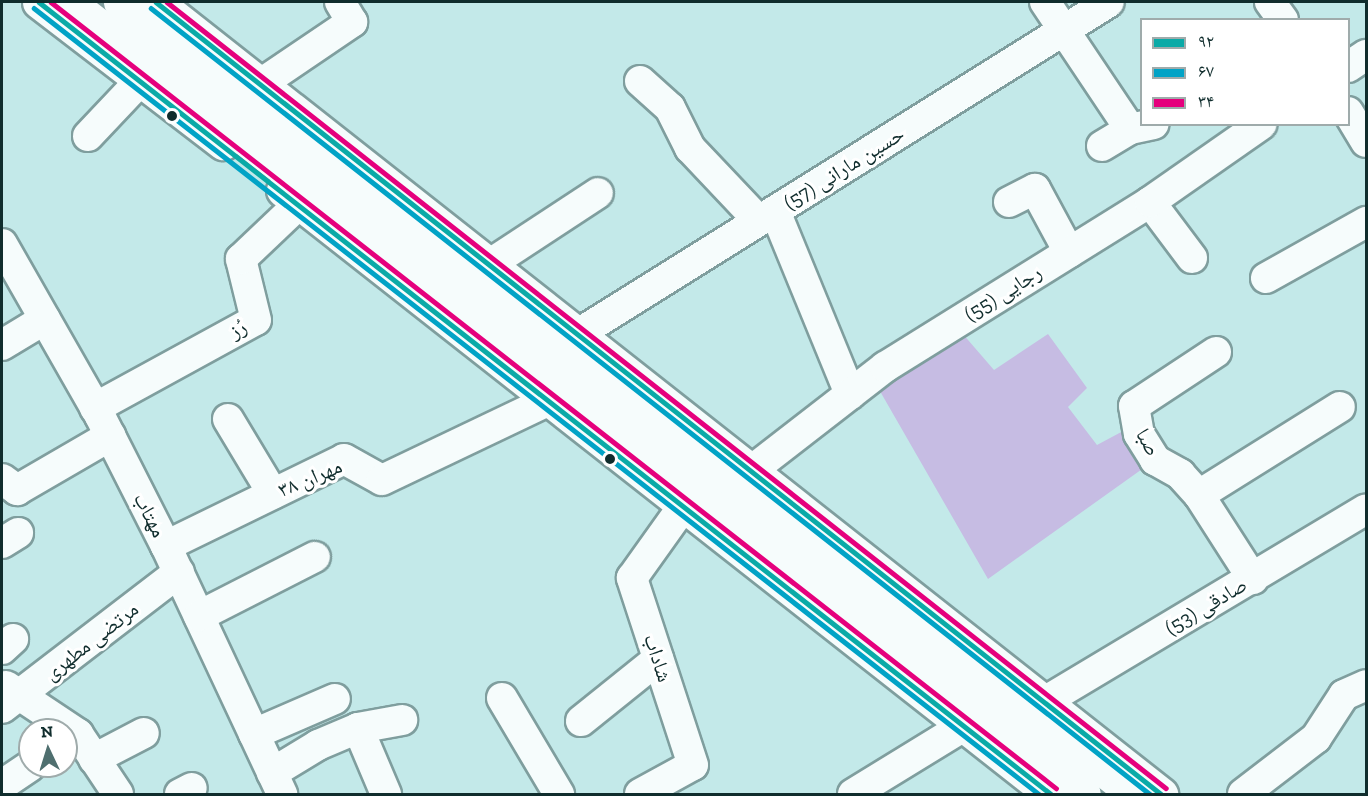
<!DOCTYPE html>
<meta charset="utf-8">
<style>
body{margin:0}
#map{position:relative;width:1368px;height:796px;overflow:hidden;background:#c3e9e9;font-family:"Zilla Slab","Noto Naskh Arabic",serif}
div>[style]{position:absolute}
.forest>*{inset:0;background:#c6bce3}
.roads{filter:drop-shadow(2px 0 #7f9e9e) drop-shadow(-2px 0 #7f9e9e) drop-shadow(0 2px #7f9e9e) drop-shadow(0 -2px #7f9e9e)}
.minor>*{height:30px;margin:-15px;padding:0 15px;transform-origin:15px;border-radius:15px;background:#f6fcfc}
.major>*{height:33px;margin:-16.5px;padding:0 16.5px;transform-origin:16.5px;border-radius:16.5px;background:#f6fcfc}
.highway>*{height:33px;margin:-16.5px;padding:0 16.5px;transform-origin:16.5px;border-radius:16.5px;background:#f6fcfc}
.bus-1>*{height:4.5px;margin:-2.25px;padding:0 2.25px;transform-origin:2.25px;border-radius:2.25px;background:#0aaaa7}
.bus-2>*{height:4.5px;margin:-2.25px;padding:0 2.25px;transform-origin:2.25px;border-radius:2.25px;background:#01a3c6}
.bus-3>*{height:4.5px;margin:-2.25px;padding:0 2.25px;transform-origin:2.25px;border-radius:2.25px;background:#e5007d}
.dots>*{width:16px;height:16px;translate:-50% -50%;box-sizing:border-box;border:3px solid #fff;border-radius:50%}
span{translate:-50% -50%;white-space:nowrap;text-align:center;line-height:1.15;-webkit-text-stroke:6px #fff;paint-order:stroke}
.street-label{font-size:21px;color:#102d2d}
.frame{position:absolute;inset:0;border:3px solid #102d2d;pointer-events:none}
.legend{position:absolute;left:1140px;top:18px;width:210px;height:108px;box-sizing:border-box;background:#fff;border:2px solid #9fabab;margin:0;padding:8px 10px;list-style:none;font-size:18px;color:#102d2d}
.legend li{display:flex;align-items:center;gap:12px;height:30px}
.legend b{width:30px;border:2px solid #9fabab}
.north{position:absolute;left:18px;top:718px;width:60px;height:60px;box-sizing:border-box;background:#fff;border:2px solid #9fabab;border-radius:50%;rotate:356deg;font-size:16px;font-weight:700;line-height:24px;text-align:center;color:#102d2d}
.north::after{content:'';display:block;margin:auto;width:21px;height:27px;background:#4f6f6f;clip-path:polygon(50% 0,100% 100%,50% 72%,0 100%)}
</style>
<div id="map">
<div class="forest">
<div style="clip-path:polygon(962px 333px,994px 370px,1048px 334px,1087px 388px,1068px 407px,1097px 445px,1125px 430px,1145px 467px,988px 579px,877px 386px)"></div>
</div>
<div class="roads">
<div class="minor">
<div style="left:1045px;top:2px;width:153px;rotate:56.2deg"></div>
<div style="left:1270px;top:2px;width:22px;rotate:54deg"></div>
<div style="left:1348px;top:67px;width:22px;rotate:-34deg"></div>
<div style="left:640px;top:81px;width:40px;rotate:42deg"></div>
<div style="left:670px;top:108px;width:45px;rotate:63.4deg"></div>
<div style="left:690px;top:148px;width:100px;rotate:46.6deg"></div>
<div style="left:262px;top:83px;width:109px;rotate:-34.1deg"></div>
<div style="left:352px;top:22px;width:23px;rotate:-121deg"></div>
<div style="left:1348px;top:112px;width:35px;rotate:59deg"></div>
<div style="left:88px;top:136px;width:77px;rotate:-46.6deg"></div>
<div style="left:1102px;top:146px;width:33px;rotate:-31deg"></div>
<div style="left:1130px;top:129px;width:24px;rotate:-12deg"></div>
<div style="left:1009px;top:202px;width:29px;rotate:-27deg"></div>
<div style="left:1035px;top:189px;width:72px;rotate:61.6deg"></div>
<div style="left:1150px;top:202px;width:70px;rotate:53.1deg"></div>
<div style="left:775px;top:211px;width:198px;rotate:67.7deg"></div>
<div style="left:2px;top:244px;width:198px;rotate:60.3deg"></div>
<div style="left:100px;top:416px;width:146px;rotate:63.1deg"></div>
<div style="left:166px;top:546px;width:274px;rotate:64.9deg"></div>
<div style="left:490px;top:264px;width:129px;rotate:-33.3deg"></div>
<div style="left:1266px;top:278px;width:115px;rotate:-29.2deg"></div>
<div style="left:578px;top:334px;width:626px;rotate:-32.02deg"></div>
<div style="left:2px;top:345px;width:50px;rotate:-31.2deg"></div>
<div style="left:1216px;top:352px;width:98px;rotate:146.6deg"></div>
<div style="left:1134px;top:406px;width:28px;rotate:80deg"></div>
<div style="left:1139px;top:434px;width:31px;rotate:58deg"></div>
<div style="left:1155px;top:460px;width:29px;rotate:29deg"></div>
<div style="left:1180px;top:474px;width:28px;rotate:48deg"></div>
<div style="left:1199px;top:495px;width:100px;rotate:57.3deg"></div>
<div style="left:95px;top:408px;width:183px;rotate:-28.7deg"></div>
<div style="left:256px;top:320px;width:63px;rotate:-103.8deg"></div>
<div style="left:241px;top:259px;width:81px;rotate:-43.5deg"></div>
<div style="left:228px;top:419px;width:87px;rotate:59deg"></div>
<div style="left:751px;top:471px;width:170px;rotate:-37.8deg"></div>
<div style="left:885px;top:367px;width:312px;rotate:-31.9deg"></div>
<div style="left:1150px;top:202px;width:136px;rotate:-34.9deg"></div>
<div style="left:2px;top:479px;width:19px;rotate:36deg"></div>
<div style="left:17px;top:490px;width:108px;rotate:-30.1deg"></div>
<div style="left:1199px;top:495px;width:166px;rotate:-32deg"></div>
<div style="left:2px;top:543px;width:19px;rotate:-32deg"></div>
<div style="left:166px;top:546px;width:198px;rotate:-26deg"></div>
<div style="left:344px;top:459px;width:43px;rotate:28.9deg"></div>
<div style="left:382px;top:480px;width:186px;rotate:-25.5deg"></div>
<div style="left:199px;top:616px;width:130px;rotate:-27deg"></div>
<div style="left:2px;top:649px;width:15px;rotate:-42deg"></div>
<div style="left:6px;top:686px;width:87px;rotate:33.7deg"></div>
<div style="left:78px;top:734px;width:72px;rotate:56.3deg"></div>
<div style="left:502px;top:698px;width:112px;rotate:59.3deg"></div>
<div style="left:1044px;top:702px;width:375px;rotate:-30.9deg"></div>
<div style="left:2px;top:708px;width:223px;rotate:-37.5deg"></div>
<div style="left:581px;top:721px;width:99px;rotate:-38.8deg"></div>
<div style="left:358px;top:728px;width:72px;rotate:67deg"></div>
<div style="left:254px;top:734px;width:88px;rotate:-23.4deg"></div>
<div style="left:94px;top:759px;width:56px;rotate:-27.5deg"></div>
<div style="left:272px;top:773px;width:54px;rotate:-31.3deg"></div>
<div style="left:318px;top:745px;width:43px;rotate:-23deg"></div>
<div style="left:358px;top:728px;width:45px;rotate:-10.3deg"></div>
<div style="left:2px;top:785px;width:34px;rotate:-34deg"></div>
<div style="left:180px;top:794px;width:13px;rotate:-27deg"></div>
<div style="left:640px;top:794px;width:60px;rotate:-28.7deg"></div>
<div style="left:693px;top:765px;width:197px;rotate:-108.1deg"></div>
<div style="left:632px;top:578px;width:90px;rotate:-54.5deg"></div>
<div style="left:853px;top:794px;width:130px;rotate:-31.5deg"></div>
<div style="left:1243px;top:794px;width:92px;rotate:-37.5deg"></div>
<div style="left:1316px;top:738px;width:51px;rotate:-56.9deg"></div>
<div style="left:1344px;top:695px;width:24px;rotate:-24deg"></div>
</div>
<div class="major">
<div style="left:39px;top:2px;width:232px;rotate:37.5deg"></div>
<div style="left:156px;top:2px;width:1280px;rotate:38.24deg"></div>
<div style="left:283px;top:190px;width:977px;rotate:38.18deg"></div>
</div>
<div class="highway">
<div style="left:69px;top:2px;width:1287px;rotate:37.96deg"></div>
<div style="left:120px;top:2px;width:1287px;rotate:37.99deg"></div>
</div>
</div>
<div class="bus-1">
<div style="left:39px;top:2px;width:1285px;rotate:38.05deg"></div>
<div style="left:156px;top:2px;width:1280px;rotate:38.24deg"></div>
</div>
<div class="bus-2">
<div style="left:34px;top:8px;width:1276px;rotate:38.03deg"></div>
<div style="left:151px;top:8px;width:1271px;rotate:38.2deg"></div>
</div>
<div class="bus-3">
<div style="left:51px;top:2px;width:1276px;rotate:38.03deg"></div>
<div style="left:167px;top:2px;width:1271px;rotate:38.2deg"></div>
</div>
<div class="dots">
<div style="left:172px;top:116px;background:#102d2d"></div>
<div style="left:610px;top:459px;background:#102d2d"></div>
</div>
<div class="street-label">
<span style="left:844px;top:168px;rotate:-32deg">حسین مارانی (57)</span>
<span style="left:1003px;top:293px;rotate:-32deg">رجایی (55)</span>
<span style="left:238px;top:329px;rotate:-29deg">رُز</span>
<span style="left:1148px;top:442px;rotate:61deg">صبا</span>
<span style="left:310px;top:478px;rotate:-23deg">مهران ۳۸</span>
<span style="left:150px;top:515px;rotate:63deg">مهتاب</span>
<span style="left:1206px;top:606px;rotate:-31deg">صادقی (53)</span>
<span style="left:91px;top:641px;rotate:-38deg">مرتضی مطهری</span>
<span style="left:658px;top:658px;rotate:72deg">شاداب</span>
</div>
<div class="frame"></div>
<ul class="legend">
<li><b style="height:8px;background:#0aaaa7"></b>۹۲</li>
<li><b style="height:8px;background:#01a3c6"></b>۶۷</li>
<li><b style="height:8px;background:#e5007d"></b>۳۴</li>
</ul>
<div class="north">N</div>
</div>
